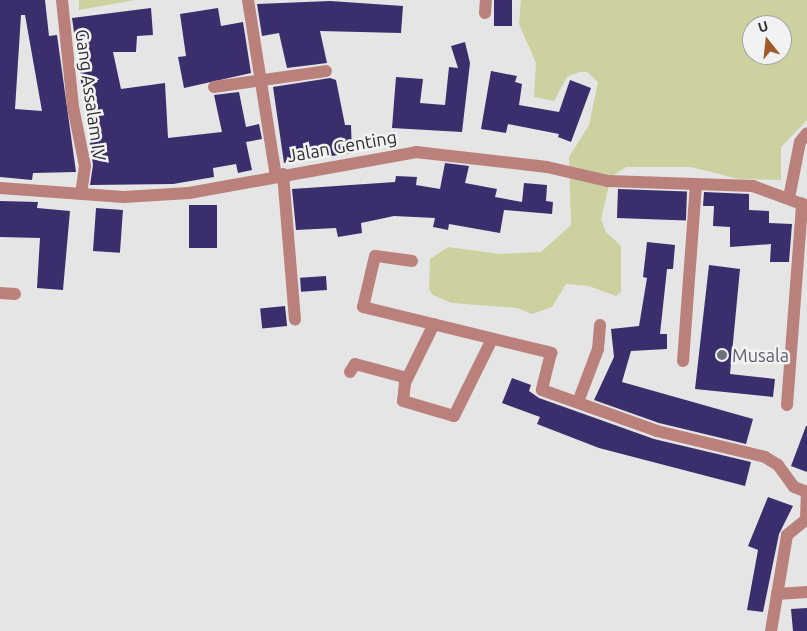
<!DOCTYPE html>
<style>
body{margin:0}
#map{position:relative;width:807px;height:631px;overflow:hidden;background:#e5e5e6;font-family:Ubuntu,sans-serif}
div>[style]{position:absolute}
.green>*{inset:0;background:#cdd19f}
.building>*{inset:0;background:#3a2f6c;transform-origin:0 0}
.minor>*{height:12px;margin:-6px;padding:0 6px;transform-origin:6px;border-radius:6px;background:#ba807b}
.dots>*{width:14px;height:14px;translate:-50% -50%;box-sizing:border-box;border:2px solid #f2f2f3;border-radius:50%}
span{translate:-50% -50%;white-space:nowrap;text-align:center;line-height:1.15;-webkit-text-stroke:5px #f2f2f3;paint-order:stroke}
.street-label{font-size:18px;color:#2e2e2e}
.worship-label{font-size:18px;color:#5b616d}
.left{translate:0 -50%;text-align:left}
.north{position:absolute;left:742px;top:15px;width:50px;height:50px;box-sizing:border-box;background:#f2f2f3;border:1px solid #a4a4a4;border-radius:50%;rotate:344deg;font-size:14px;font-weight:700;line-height:20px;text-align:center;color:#2e2e2e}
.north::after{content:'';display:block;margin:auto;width:18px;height:22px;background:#9f5c2b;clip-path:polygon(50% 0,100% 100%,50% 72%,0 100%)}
</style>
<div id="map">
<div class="green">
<div style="clip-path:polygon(79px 0,135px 0,79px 10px)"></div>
<div style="clip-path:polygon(evenodd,521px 0,807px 0,807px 120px,781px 147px,781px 180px,739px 179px,691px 167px,626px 167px,611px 177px,601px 219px,606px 232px,621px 246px,621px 292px,616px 296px,589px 286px,566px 284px,552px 307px,532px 314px,517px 308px,452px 303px,433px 295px,429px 289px,430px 259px,448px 247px,500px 254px,541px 252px,571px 225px,569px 157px,589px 125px,598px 82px,587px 72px,579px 72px,567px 77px,554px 101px,534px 97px,536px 63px,519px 24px,521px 0,752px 25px,782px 25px,782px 55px,752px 55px,752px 25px)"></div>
</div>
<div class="building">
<div style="clip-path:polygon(evenodd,0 0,45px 0,49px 36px,57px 35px,76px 172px,33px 173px,32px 180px,0 177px,0 0,21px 15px,25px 15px,42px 111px,15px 109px,21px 15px)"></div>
<div style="left:494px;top:0;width:18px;height:26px"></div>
<div style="clip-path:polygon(330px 1px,403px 6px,401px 33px,320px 31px,327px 63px,287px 68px,279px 33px,262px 36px,257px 4px)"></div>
<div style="clip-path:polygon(151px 8px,153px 35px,137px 36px,136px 52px,113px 52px,121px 89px,165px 83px,168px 138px,222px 132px,214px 95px,239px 92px,246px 127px,259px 124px,262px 139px,246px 142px,252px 170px,238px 173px,236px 164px,213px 168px,214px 177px,173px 184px,90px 185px,93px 165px,72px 18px)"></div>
<div style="clip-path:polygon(218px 8px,221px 26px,243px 22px,251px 73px,184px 88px,178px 57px,186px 56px,180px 14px)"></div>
<div style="clip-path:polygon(465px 42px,470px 63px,462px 132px,392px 128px,396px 77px,423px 79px,420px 103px,445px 105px,449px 67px,458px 68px,451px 46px)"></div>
<div style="clip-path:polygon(491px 71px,517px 76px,515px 82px,522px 84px,519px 105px,559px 112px,570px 80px,591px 88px,571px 142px,558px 137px,559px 134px,508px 124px,506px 133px,481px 129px)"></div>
<div style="clip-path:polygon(330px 78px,336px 80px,345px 125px,351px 125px,352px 153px,284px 163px,273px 87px)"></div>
<div style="clip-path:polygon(445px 163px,469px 166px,465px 183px,497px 189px,495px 197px,522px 202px,524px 183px,547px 185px,546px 201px,553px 202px,552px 214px,504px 210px,500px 233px,449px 224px,448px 230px,433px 227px,435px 218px,394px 216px,361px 223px,362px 233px,338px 237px,336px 228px,296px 230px,292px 189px,395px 182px,396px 176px,417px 177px,416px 185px,440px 189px)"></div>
<div style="left:618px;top:189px;width:69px;height:29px;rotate:2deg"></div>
<div style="clip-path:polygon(704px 192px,749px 194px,749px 210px,769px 211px,769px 223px,792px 224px,789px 262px,770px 262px,771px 244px,730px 247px,730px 227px,713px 226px,714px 206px,703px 206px)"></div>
<div style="clip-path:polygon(0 201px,38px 202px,37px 208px,70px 211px,63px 290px,37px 288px,40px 238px,0 237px)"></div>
<div style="left:217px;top:205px;width:43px;height:28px;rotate:90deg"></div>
<div style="left:96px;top:208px;width:27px;height:43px;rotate:4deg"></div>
<div style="clip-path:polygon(647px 242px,675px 245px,673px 269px,667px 269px,660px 334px,667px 334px,667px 349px,631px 351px,622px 382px,753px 419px,746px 444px,659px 423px,594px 400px,614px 357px,611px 329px,639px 326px,647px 278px,643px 277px)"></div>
<div style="clip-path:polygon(709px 265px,740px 269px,730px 374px,775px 379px,773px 397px,695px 389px)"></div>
<div style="left:326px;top:276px;width:14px;height:26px;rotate:86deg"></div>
<div style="left:285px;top:306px;width:20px;height:25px;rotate:84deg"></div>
<div style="clip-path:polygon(512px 378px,531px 385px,529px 391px,539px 398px,654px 439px,751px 462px,745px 486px,599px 448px,537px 424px,540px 417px,502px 403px)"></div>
<div style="clip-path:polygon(806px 426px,807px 426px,807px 472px,791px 466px)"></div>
<div style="clip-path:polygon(768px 497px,793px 506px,779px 534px,763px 612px,747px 610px,758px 550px,748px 546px)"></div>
<div style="clip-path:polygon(807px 608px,807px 631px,793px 631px,791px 609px)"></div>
</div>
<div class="minor">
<div style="left:62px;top:0;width:108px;rotate:84.1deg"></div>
<div style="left:73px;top:107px;width:60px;rotate:78.5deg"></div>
<div style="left:85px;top:166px;width:28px;rotate:98deg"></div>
<div style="left:248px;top:0;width:178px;rotate:81deg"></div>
<div style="left:485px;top:13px;width:13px;rotate:-86deg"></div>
<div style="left:214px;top:87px;width:113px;rotate:-8.1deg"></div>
<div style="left:283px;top:174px;width:146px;rotate:85.3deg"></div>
<div style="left:0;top:188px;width:124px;rotate:4.2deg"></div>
<div style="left:124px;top:197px;width:65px;rotate:-3.5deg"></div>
<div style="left:189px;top:193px;width:231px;rotate:-10.2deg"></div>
<div style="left:416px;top:152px;width:132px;rotate:6.5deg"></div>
<div style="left:547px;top:167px;width:63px;rotate:12.9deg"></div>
<div style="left:608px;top:181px;width:145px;rotate:2deg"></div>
<div style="left:753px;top:186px;width:58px;rotate:20.3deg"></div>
<div style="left:789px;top:198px;width:57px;rotate:-78.9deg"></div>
<div style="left:800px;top:142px;width:11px;rotate:-52deg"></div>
<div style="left:412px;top:261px;width:37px;rotate:-172deg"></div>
<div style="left:375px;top:256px;width:52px;rotate:103.2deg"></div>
<div style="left:363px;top:307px;width:194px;rotate:13.7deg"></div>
<div style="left:551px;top:353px;width:38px;rotate:104deg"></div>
<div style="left:542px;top:390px;width:122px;rotate:19.6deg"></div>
<div style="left:657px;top:431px;width:111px;rotate:13.5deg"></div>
<div style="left:765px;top:457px;width:15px;rotate:32deg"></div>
<div style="left:778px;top:465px;width:27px;rotate:54deg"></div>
<div style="left:794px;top:487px;width:14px;rotate:21deg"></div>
<div style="left:0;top:293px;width:15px;rotate:4deg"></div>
<div style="left:434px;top:324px;width:66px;rotate:116.2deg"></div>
<div style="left:405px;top:383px;width:18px;rotate:96deg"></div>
<div style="left:403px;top:401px;width:53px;rotate:16.4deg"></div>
<div style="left:454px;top:416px;width:86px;rotate:-63.7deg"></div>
<div style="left:683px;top:361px;width:177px;rotate:-85.8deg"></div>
<div style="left:350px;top:372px;width:9px;rotate:-58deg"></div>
<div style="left:355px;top:364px;width:54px;rotate:15.1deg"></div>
<div style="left:578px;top:402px;width:57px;rotate:-69.3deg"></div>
<div style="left:598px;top:349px;width:24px;rotate:-85deg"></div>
<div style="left:787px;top:405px;width:202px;rotate:-85.7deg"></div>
<div style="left:806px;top:519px;width:23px;rotate:-88deg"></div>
<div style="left:777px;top:594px;width:30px;rotate:-4deg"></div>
<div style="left:771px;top:631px;width:97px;rotate:-80.5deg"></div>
<div style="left:787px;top:535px;width:26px;rotate:-39deg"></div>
</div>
<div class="dots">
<div style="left:722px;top:355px;background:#6b7280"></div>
</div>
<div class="street-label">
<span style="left:91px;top:95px;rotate:82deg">Gang Assalam IV</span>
<span style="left:342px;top:146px;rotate:-10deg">Jalan Genting</span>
</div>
<div class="worship-label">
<span class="left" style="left:732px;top:355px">Musala</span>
</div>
<div class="north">U</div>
</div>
